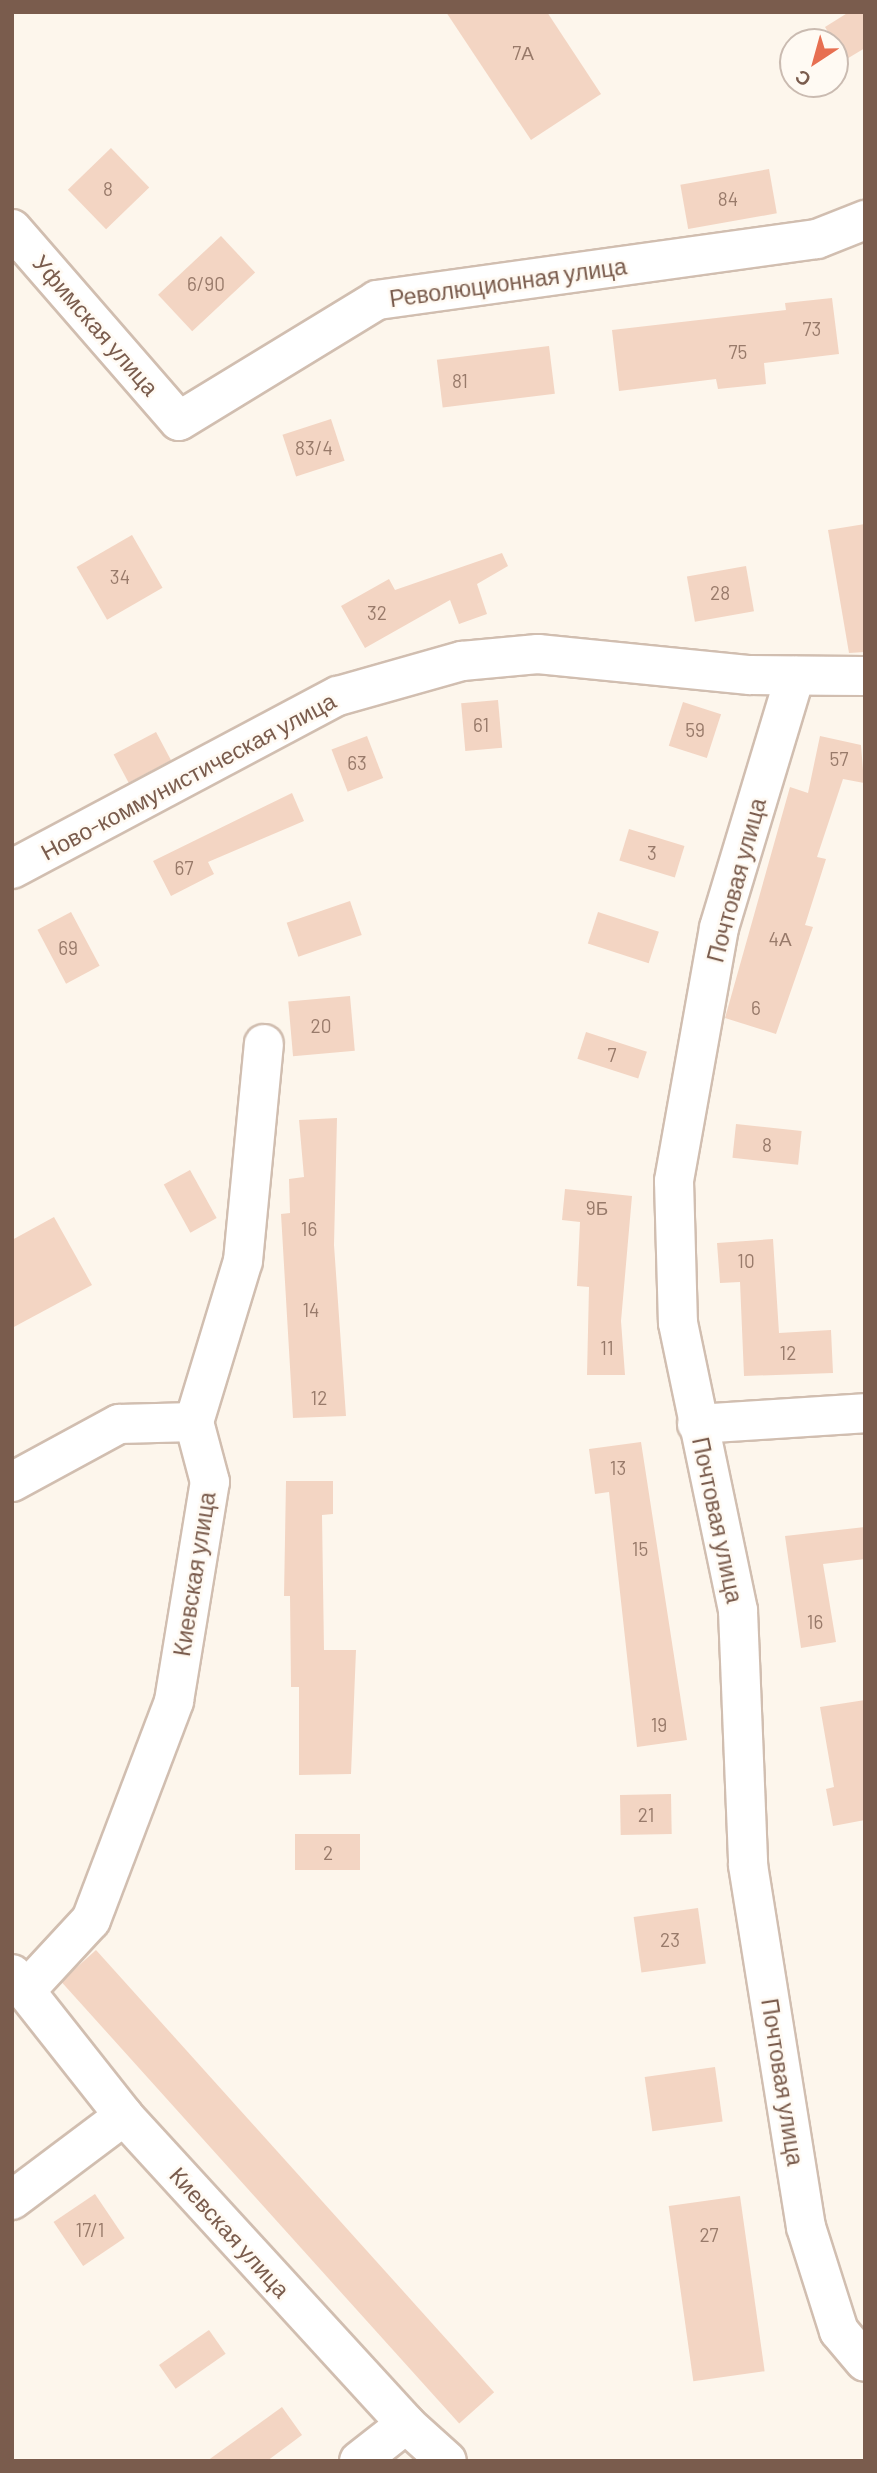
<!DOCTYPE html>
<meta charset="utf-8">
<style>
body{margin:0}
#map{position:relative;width:877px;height:2473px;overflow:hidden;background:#fdf6ec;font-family:Barlow,sans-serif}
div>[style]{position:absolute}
.building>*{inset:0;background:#f3d5c3;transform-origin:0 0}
.roads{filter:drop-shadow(2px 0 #d1beb0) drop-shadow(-2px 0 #d1beb0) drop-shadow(0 2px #d1beb0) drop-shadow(0 -2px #d1beb0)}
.minor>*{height:38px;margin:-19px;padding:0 19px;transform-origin:19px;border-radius:19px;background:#fff}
span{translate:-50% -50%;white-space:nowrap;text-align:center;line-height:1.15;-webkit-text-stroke:5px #fffaf3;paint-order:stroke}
.number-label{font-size:19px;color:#987a6a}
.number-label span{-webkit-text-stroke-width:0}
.street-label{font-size:23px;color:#7a5c4d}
.frame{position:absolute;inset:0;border:14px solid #7a5c4d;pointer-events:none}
.north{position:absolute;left:779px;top:28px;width:70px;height:70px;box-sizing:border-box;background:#fffaf3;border:2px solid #cabbb1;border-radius:50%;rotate:216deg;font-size:19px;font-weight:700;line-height:28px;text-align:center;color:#7a5c4d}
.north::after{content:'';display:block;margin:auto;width:24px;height:32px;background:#e76f51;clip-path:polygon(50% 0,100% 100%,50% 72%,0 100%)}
</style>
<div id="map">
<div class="building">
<div style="clip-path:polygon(446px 12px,547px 12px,601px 94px,531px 140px)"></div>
<div style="clip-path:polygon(849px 12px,865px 12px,865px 48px,845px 60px,825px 27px)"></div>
<div style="left:111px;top:148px;width:55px;height:60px;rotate:46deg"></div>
<div style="left:769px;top:169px;width:45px;height:90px;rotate:80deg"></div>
<div style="left:221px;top:236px;width:50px;height:86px;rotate:47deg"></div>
<div style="clip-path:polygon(832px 298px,839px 354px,764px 363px,766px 384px,718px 389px,716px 379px,619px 391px,612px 330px,786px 310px,785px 303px)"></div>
<div style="left:549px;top:346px;width:48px;height:113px;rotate:83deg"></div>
<div style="left:331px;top:419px;width:44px;height:51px;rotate:72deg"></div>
<div style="clip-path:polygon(865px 524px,865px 652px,849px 653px,828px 530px)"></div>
<div style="left:132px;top:535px;width:61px;height:64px;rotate:60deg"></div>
<div style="clip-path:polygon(502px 553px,508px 566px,477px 584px,487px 614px,459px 624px,450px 600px,365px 648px,341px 606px,389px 579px,395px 590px)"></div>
<div style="left:746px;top:566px;width:46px;height:60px;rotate:80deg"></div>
<div style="left:498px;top:700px;width:48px;height:37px;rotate:85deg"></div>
<div style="left:683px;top:702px;width:40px;height:46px;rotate:18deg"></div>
<div style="left:156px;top:732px;width:32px;height:48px;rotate:62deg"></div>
<div style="left:367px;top:736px;width:45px;height:38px;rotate:69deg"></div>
<div style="clip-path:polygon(820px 736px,861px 745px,864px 783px,843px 779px,817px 857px,826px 859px,805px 925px,813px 927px,776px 1034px,725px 1018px,790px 787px,808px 793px)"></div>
<div style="clip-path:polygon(292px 793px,304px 821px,208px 862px,214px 874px,171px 896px,153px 861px)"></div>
<div style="left:629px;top:829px;width:58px;height:33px;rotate:17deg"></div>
<div style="left:350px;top:901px;width:36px;height:67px;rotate:71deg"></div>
<div style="left:71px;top:912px;width:61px;height:38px;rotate:62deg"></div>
<div style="left:598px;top:912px;width:64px;height:33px;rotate:18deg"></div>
<div style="left:350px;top:996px;width:55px;height:62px;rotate:85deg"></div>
<div style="left:586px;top:1032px;width:64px;height:28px;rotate:18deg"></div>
<div style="clip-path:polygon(337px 1118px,334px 1245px,346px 1416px,293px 1418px,281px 1214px,290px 1213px,289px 1179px,304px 1177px,299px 1120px)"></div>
<div style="left:736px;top:1124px;width:66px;height:34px;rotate:6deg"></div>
<div style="left:190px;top:1170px;width:55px;height:30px;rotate:61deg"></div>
<div style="clip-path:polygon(565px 1189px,632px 1196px,621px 1321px,625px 1375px,587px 1375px,589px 1287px,577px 1286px,580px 1222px,562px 1220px)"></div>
<div style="clip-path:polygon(54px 1217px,92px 1285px,12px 1328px,12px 1240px)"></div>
<div style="clip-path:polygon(773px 1239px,779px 1333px,831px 1330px,833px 1373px,744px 1376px,740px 1282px,720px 1283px,717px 1243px)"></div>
<div style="clip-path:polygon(641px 1442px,687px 1740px,637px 1747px,609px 1492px,595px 1494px,589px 1449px)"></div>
<div style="clip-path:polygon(286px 1481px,333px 1481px,333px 1514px,322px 1515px,324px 1650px,356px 1650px,351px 1774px,299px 1775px,299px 1687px,291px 1687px,290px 1596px,284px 1596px)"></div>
<div style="clip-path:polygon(865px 1527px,865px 1559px,823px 1564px,836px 1642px,801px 1648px,785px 1536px)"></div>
<div style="clip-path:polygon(865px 1700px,865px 1820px,833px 1826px,826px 1789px,834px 1787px,820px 1707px)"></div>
<div style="left:671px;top:1794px;width:40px;height:51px;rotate:89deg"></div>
<div style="left:360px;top:1834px;width:36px;height:65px;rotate:90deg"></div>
<div style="left:698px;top:1908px;width:56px;height:65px;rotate:82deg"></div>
<div style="left:96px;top:1950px;width:595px;height:47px;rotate:48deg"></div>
<div style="left:715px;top:2067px;width:55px;height:71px;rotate:82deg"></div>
<div style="left:95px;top:2194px;width:53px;height:50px;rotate:56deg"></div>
<div style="left:740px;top:2196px;width:177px;height:72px;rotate:82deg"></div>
<div style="left:209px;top:2330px;width:29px;height:61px;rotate:55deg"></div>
<div style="clip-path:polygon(282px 2407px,302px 2435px,267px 2461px,207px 2461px)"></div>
</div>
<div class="roads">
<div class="minor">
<div style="left:12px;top:229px;width:254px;rotate:49deg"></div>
<div style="left:179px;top:421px;width:232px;rotate:-31.4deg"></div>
<div style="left:377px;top:300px;width:444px;rotate:-7.9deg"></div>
<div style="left:817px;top:239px;width:52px;rotate:-21.6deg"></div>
<div style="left:795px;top:676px;width:263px;rotate:106.8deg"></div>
<div style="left:719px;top:928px;width:257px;rotate:100.1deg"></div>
<div style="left:674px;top:1181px;width:142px;rotate:88.4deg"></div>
<div style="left:678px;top:1323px;width:294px;rotate:78.2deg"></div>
<div style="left:738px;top:1611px;width:254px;rotate:87.7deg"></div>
<div style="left:748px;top:1865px;width:367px;rotate:80.9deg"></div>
<div style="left:806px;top:2227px;width:109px;rotate:72.4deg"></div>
<div style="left:839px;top:2331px;width:40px;rotate:50deg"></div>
<div style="left:12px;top:869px;width:369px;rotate:-28deg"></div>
<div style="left:338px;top:696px;width:129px;rotate:-15.8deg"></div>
<div style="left:462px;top:661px;width:76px;rotate:-5.3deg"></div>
<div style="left:538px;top:654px;width:213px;rotate:5.7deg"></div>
<div style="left:750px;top:675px;width:115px;rotate:0.5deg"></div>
<div style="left:697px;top:1424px;width:168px;rotate:-3.7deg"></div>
<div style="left:12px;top:1482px;width:122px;rotate:-28.5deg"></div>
<div style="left:119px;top:1424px;width:75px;rotate:-1.5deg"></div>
<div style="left:12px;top:1974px;width:181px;rotate:51.7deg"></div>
<div style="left:124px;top:2116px;width:418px;rotate:47.5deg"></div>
<div style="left:406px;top:2424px;width:55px;rotate:42.1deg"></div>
<div style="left:27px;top:1989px;width:94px;rotate:-47.2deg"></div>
<div style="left:91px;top:1920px;width:234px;rotate:-69.2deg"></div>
<div style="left:174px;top:1701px;width:222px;rotate:-80.7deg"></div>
<div style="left:210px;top:1482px;width:62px;rotate:-104.9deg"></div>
<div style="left:194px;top:1422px;width:168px;rotate:-73.1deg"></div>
<div style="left:243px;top:1261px;width:218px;rotate:-84.5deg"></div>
<div style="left:12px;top:2200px;width:140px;rotate:-36.9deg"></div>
<div style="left:359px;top:2461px;width:60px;rotate:-38.2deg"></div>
</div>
</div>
<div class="number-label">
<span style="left:523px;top:53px">7А</span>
<span style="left:108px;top:189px">8</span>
<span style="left:728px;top:199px">84</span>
<span style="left:206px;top:284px">6/90</span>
<span style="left:812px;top:329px">73</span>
<span style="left:738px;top:352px">75</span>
<span style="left:460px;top:381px">81</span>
<span style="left:314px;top:448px">83/4</span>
<span style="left:120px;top:577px">34</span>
<span style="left:720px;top:593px">28</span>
<span style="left:377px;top:613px">32</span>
<span style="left:481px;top:725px">61</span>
<span style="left:695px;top:730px">59</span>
<span style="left:839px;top:759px">57</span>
<span style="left:357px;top:763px">63</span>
<span style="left:652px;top:853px">3</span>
<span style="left:184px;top:868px">67</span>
<span style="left:780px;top:939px">4А</span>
<span style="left:68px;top:948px">69</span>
<span style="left:756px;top:1008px">6</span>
<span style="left:321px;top:1026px">20</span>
<span style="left:612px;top:1055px">7</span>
<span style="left:767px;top:1145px">8</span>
<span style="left:597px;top:1208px">9Б</span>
<span style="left:309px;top:1229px">16</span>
<span style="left:746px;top:1261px">10</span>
<span style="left:311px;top:1310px">14</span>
<span style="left:607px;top:1348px">11</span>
<span style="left:788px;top:1353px">12</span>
<span style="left:319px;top:1398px">12</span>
<span style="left:618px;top:1468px">13</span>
<span style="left:640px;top:1549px">15</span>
<span style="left:815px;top:1622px">16</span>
<span style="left:659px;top:1725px">19</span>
<span style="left:646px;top:1815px">21</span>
<span style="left:328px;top:1853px">2</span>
<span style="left:670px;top:1940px">23</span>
<span style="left:90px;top:2230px">17/1</span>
<span style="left:709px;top:2235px">27</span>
</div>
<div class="street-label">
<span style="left:508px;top:282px;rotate:-8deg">Революционная улица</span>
<span style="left:96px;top:325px;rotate:49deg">Уфимская улица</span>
<span style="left:188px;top:776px;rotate:-28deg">Ново-коммунистическая улица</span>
<span style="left:736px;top:880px;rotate:-75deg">Почтовая улица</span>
<span style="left:718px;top:1520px;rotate:78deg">Почтовая улица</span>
<span style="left:194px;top:1574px;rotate:-81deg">Киевская улица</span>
<span style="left:783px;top:2082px;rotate:81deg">Почтовая улица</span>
<span style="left:230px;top:2232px;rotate:48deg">Киевская улица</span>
</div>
<div class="frame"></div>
<div class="north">С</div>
</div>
